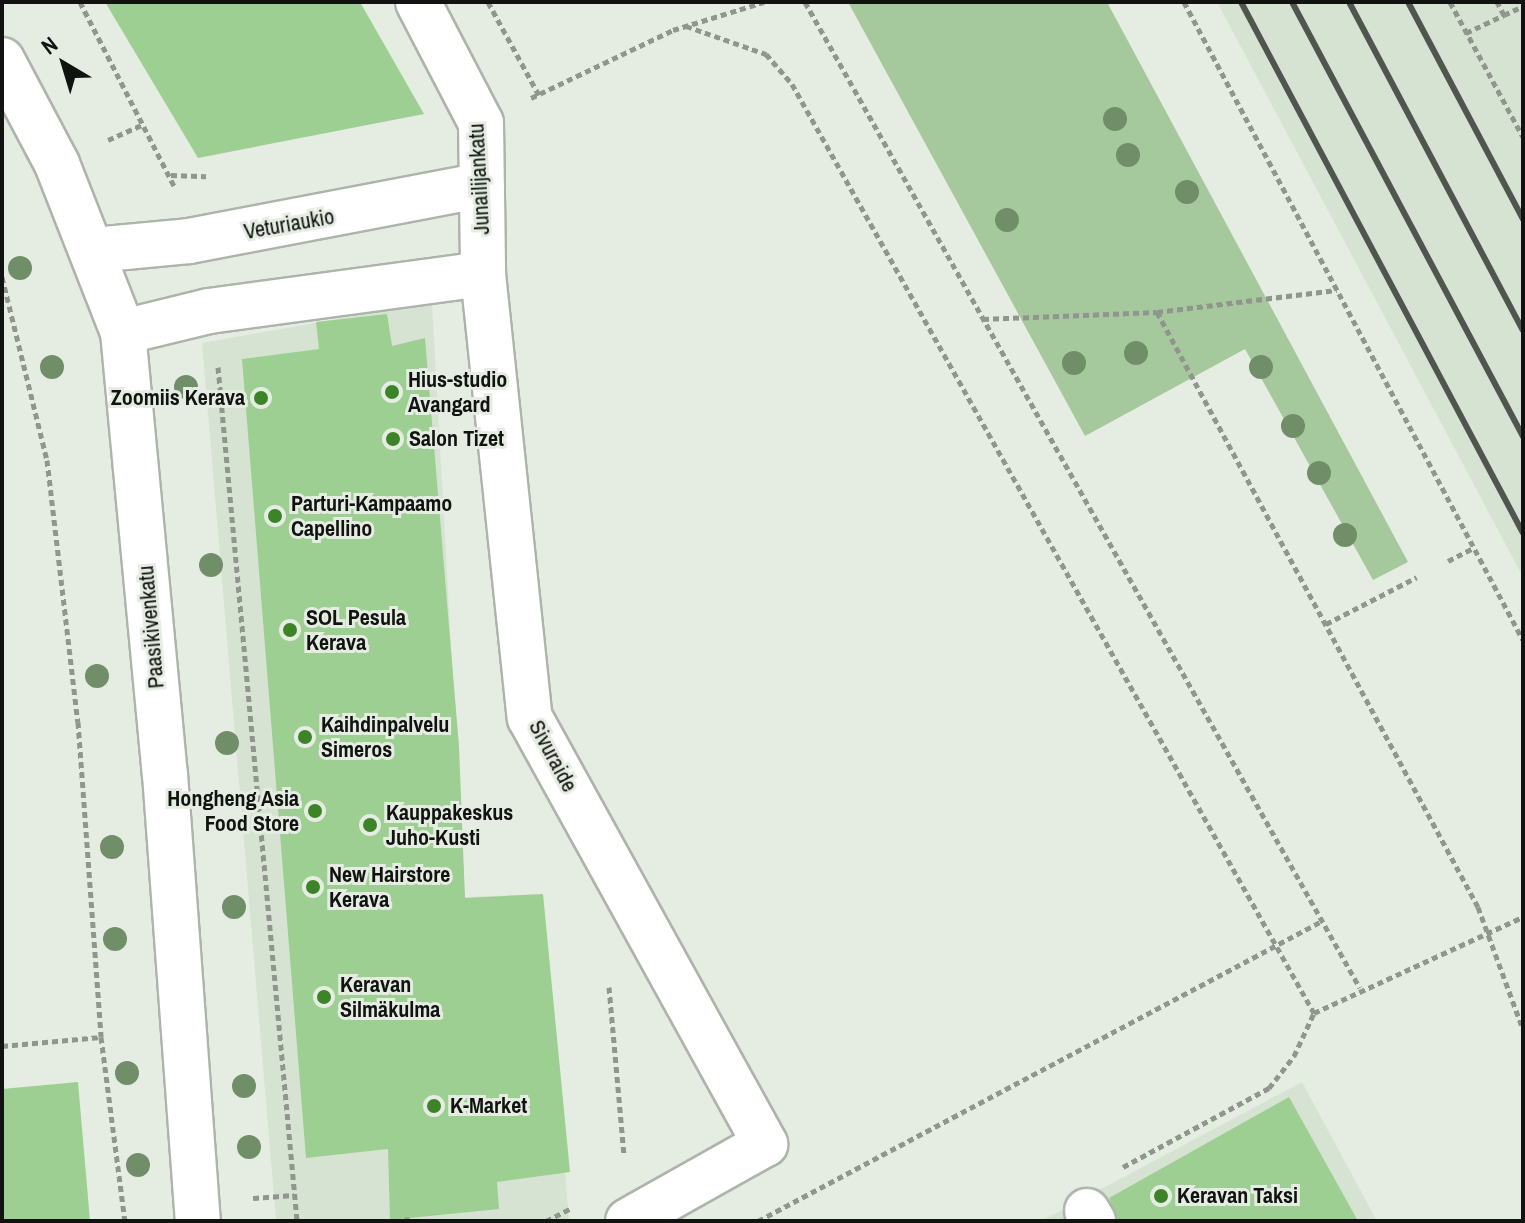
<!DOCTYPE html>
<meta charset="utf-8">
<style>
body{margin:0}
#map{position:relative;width:1525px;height:1223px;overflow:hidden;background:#e5ede3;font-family:"Archivo Narrow",sans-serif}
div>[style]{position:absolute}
.built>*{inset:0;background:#d6e3d3}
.green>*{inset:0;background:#a6c89d}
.building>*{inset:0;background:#9ecf92}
.path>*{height:5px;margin-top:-2.5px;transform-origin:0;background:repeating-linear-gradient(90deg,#90968e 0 6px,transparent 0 10px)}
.roads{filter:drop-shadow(2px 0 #adb4ab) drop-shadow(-2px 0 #adb4ab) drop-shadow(0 2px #adb4ab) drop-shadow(0 -2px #adb4ab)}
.minor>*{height:44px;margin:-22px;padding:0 22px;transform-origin:22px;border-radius:22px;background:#fff}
.rail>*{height:6px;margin:-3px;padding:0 3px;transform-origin:3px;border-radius:3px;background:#51554f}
.trees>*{width:24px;height:24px;margin:-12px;border-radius:50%;background:#708e67}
.dots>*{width:22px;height:22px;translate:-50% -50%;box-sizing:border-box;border:4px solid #e5ede3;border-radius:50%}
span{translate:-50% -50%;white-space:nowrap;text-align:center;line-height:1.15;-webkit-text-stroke:6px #e5ede3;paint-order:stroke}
.street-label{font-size:22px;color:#111310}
.poi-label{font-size:22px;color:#111310;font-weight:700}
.left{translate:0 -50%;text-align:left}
.right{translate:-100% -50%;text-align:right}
.frame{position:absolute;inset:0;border:4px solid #111310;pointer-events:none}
.north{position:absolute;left:24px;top:24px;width:80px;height:80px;-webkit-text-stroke:6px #e5ede3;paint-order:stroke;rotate:322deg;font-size:22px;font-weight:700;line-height:32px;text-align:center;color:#111310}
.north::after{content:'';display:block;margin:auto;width:28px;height:36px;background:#111310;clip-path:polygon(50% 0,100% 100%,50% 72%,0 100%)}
</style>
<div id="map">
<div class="built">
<div style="clip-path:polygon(1217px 2px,1523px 2px,1523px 577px)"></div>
<div style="clip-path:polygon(432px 302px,465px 897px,543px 894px,569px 1221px,276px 1221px,202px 343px)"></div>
<div style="clip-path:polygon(1302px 1082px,1377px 1221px,1041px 1221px)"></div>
</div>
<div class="green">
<div style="clip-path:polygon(848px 2px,1107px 2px,1408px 562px,1373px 580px,1245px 349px,1085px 436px)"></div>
</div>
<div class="building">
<div style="clip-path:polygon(105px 2px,360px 2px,424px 114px,198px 158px)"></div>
<div style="clip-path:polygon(387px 314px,392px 346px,425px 338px,459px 746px,465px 898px,543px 894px,570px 1172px,497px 1182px,499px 1209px,390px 1220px,388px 1149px,306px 1158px,242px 359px,319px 349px,316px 322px)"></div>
<div style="clip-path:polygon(78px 1082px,90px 1221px,2px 1221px,2px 1089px)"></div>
<div style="clip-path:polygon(1289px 1097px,1358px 1221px,1118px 1221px,1109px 1198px)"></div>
</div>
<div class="path">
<div style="left:80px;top:2px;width:207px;rotate:62.9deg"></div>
<div style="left:488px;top:2px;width:106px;rotate:61.3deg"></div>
<div style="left:805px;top:2px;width:1131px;rotate:60.63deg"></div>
<div style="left:1184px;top:2px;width:722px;rotate:62.02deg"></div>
<div style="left:1450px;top:2px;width:153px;rotate:61.6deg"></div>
<div style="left:1504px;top:15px;width:21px;rotate:-25deg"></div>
<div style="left:686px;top:26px;width:85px;rotate:19.3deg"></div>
<div style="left:766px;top:54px;width:40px;rotate:49deg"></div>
<div style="left:792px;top:84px;width:1066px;rotate:60.67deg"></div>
<div style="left:1466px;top:33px;width:42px;rotate:-25.3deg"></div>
<div style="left:1504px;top:15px;width:15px;rotate:-118deg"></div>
<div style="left:531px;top:98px;width:157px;rotate:-25.6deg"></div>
<div style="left:673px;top:30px;width:95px;rotate:-17.1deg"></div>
<div style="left:108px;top:140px;width:39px;rotate:-24deg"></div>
<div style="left:171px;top:175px;width:35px;rotate:2deg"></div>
<div style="left:2px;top:277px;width:188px;rotate:76.2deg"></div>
<div style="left:47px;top:460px;width:264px;rotate:83.3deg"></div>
<div style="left:78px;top:722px;width:316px;rotate:85.8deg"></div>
<div style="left:101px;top:1037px;width:186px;rotate:82.6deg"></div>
<div style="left:1157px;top:312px;width:181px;rotate:-7deg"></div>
<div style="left:983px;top:319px;width:174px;rotate:-2.3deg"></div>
<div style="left:1157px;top:312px;width:676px;rotate:61.65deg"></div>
<div style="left:1478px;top:907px;width:130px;rotate:69.8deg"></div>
<div style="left:218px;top:367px;width:858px;rotate:84.71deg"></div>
<div style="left:1448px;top:561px;width:29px;rotate:-27deg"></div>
<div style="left:1326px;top:624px;width:102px;rotate:-27.3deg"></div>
<div style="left:609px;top:987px;width:170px;rotate:84.9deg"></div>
<div style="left:2px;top:1046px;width:99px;rotate:-5.2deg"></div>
<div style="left:1123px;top:1167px;width:166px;rotate:-28.4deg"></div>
<div style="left:1269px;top:1088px;width:41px;rotate:-52deg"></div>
<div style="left:1294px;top:1056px;width:47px;rotate:-65.1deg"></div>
<div style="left:1314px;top:1013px;width:230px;rotate:-24.7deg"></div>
<div style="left:253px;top:1198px;width:41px;rotate:-4.2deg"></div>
<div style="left:407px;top:1217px;width:4px;rotate:90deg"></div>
<div style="left:546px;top:1221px;width:30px;rotate:-27deg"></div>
<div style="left:758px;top:1221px;width:639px;rotate:-28.01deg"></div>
</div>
<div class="roads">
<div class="minor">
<div style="left:418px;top:2px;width:136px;rotate:62.5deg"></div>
<div style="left:481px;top:123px;width:151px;rotate:89.2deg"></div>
<div style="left:483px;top:274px;width:446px;rotate:84deg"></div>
<div style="left:530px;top:718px;width:487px;rotate:61.1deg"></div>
<div style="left:765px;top:1144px;width:157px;rotate:150.7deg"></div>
<div style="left:2px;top:60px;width:118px;rotate:62.1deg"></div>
<div style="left:57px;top:164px;width:180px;rotate:68.6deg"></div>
<div style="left:123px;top:332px;width:444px;rotate:84.6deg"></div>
<div style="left:165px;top:774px;width:448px;rotate:85.8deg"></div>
<div style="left:94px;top:250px;width:95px;rotate:-5.4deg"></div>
<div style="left:189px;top:241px;width:298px;rotate:-10.8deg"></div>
<div style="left:123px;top:332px;width:89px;rotate:-13.7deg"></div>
<div style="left:209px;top:311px;width:276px;rotate:-7.7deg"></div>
<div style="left:1087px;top:1211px;width:12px;rotate:59deg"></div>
</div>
</div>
<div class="rail">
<div style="left:1241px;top:2px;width:601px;rotate:62.03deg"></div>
<div style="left:1292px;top:2px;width:493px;rotate:62deg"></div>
<div style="left:1349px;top:2px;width:371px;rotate:62.1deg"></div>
<div style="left:1408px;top:2px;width:246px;rotate:62.1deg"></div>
</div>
<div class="trees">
<div style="left:1115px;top:119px"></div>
<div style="left:1128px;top:155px"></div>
<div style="left:1187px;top:192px"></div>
<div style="left:1007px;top:220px"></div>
<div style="left:20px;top:268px"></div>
<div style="left:1136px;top:353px"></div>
<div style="left:1074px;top:363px"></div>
<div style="left:52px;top:367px"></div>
<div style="left:1261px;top:367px"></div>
<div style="left:186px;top:387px"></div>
<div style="left:1293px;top:426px"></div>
<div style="left:1319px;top:473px"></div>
<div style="left:1345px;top:535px"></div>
<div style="left:211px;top:565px"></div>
<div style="left:97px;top:676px"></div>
<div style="left:227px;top:743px"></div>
<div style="left:112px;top:847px"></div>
<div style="left:234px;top:907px"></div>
<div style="left:115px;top:939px"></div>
<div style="left:127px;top:1073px"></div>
<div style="left:244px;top:1086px"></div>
<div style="left:249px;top:1147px"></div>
<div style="left:138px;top:1165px"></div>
</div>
<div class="dots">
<div style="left:392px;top:392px;background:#3d8429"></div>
<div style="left:261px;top:398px;background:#3d8429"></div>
<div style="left:393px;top:439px;background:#3d8429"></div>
<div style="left:275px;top:516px;background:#3d8429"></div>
<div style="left:290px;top:630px;background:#3d8429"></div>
<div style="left:305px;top:737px;background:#3d8429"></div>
<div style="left:315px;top:811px;background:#3d8429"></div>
<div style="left:370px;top:825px;background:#3d8429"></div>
<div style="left:313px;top:887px;background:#3d8429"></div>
<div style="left:324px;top:997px;background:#3d8429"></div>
<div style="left:434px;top:1106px;background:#3d8429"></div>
<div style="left:1161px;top:1196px;background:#3d8429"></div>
</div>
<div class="street-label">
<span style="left:479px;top:179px;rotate:-93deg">Junailijankatu</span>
<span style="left:289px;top:224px;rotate:-10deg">Veturiaukio</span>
<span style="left:151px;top:627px;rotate:-95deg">Paasikivenkatu</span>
<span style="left:553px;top:756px;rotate:62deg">Sivuraide</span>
</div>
<div class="poi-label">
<span class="left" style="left:408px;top:392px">Hius-studio<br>Avangard</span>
<span class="right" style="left:245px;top:398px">Zoomiis Kerava</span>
<span class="left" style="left:409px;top:439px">Salon Tizet</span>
<span class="left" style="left:291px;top:516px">Parturi-Kampaamo<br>Capellino</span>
<span class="left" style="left:306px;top:630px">SOL Pesula<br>Kerava</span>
<span class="left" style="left:321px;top:737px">Kaihdinpalvelu<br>Simeros</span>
<span class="right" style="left:299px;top:811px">Hongheng Asia<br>Food Store</span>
<span class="left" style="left:386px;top:825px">Kauppakeskus<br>Juho-Kusti</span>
<span class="left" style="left:329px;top:887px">New Hairstore<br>Kerava</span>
<span class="left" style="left:340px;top:997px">Keravan<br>Silmäkulma</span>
<span class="left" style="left:450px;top:1106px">K-Market</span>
<span class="left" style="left:1177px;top:1196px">Keravan Taksi</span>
</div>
<div class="frame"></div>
<div class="north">N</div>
</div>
